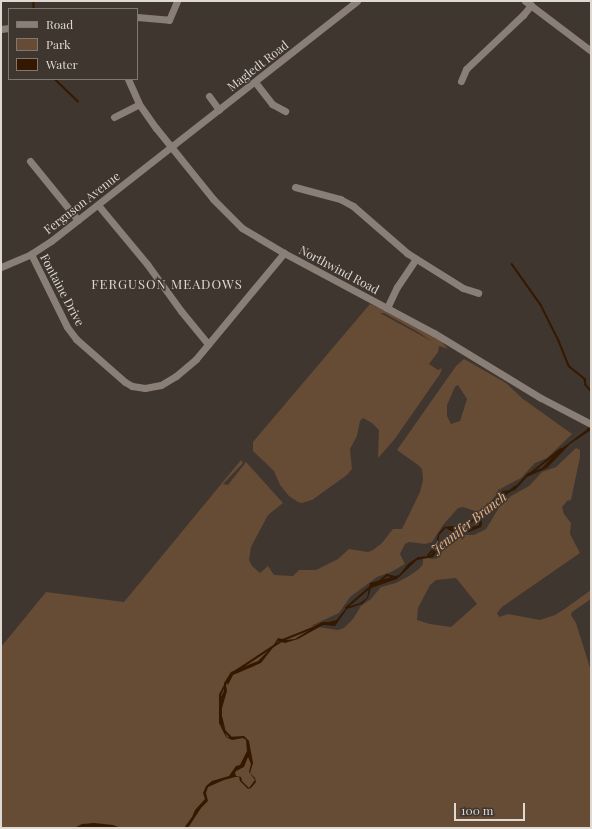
<!DOCTYPE html>
<style>
body{margin:0}
#map{position:relative;width:592px;height:829px;overflow:hidden;background:#3f362f;font-family:"Playfair Display",serif}
div>[style]{position:absolute}
.green>*{inset:0;background:#664b35}
.water>*{inset:0;background:#341800}
.stream>*{height:1.5px;margin:-0.75px;padding:0 0.75px;transform-origin:0.75px;border-radius:0.75px;background:#341800}
.minor>*{height:7px;margin:-3.5px;padding:0 3.5px;transform-origin:3.5px;border-radius:3.5px;background:#8a7f77}
span{translate:-50% -50%;white-space:nowrap;text-align:center;line-height:1.15;-webkit-text-stroke:3px #3f362f;paint-order:stroke}
.street-label{font-size:12px;color:#dfd9d4}
.neighbourhood-label{font-size:13px;color:#dfd9d4;letter-spacing:1px}
.water-label{font-size:13px;color:#ebb385;font-style:italic}
.frame{position:absolute;inset:0;border:2px solid #dfd9d4;pointer-events:none}
.legend{position:absolute;left:8px;top:8px;width:130px;height:72px;box-sizing:border-box;background:#3f362f;border:1px solid #7f7771;margin:0;padding:5px 7px;list-style:none;font-size:12px;color:#dfd9d4}
.legend li{display:flex;align-items:center;gap:8px;height:20px}
.legend b{width:20px;border:1px solid #7f7771}
.scale{position:absolute;left:454px;top:803px;width:71px;height:18px;box-sizing:border-box;border:2px solid #dfd9d4;border-top:0;padding-left:5px;font-size:12px;line-height:14px;white-space:nowrap;color:#dfd9d4;-webkit-text-stroke:3px #3f362f;paint-order:stroke}
</style>
<div id="map">
<div class="green">
<div style="clip-path:polygon(evenodd,370px 304px,404px 319px,441px 341px,448px 349px,439px 346px,438px 352px,429px 364px,438px 370px,442px 368px,440px 374px,394px 440px,378px 458px,379px 430px,372px 423px,363px 418px,360px 421px,357px 436px,350px 449px,352px 469px,347px 475px,312px 500px,302px 503px,298px 502px,289px 496px,280px 485px,274px 471px,253px 451px,253px 442px,370px 304px,380px 313px,384px 313px,418px 332px,433px 342px,380px 313px)"></div>
<div style="clip-path:polygon(evenodd,464px 359px,506px 383px,523px 399px,572px 434px,547px 458px,535px 463px,521px 478px,502px 488px,481px 513px,463px 507px,458px 508px,443px 525px,432px 542px,425px 544px,409px 542px,405px 544px,400px 554px,405px 564px,391px 572px,377px 577px,350px 597px,339px 613px,311px 626px,338px 630px,344px 628px,353px 619px,361px 606px,371px 599px,381px 587px,396px 583px,409px 576px,419px 569px,423px 564px,423px 557px,433px 559px,439px 556px,446px 546px,449px 536px,461px 525px,460px 532px,463px 535px,474px 535px,486px 529px,500px 506px,511px 496px,529px 486px,542px 472px,556px 467px,576px 448px,580px 450px,580px 457px,571px 500px,567px 501px,562px 507px,564px 514px,571px 523px,570px 534px,580px 553px,502px 607px,497px 613px,499px 617px,508px 614px,540px 620px,555px 615px,566px 608px,591px 590px,591px 599px,572px 612px,571px 615px,576px 623px,591px 671px,591px 828px,1px 828px,1px 647px,46px 592px,124px 602px,241px 460px,243px 463px,223px 484px,228px 485px,246px 462px,283px 503px,268px 515px,251px 547px,249px 560px,252px 566px,260px 573px,268px 566px,274px 575px,293px 576px,299px 570px,316px 570px,338px 559px,349px 549px,368px 552px,373px 550px,382px 543px,393px 529px,402px 529px,420px 492px,423px 480px,422px 469px,418px 465px,397px 450px,456px 366px,464px 359px,458px 385px,467px 399px,460px 421px,451px 424px,447px 416px,447px 405px,455px 387px,458px 385px,464px 359px,456px 578px,477px 604px,451px 627px,430px 624px,417px 620px,418px 608px,430px 585px,436px 580px,456px 578px)"></div>
</div>
<div class="water">
<div style="clip-path:polygon(evenodd,591px 425px,591px 430px,570px 444px,547px 468px,527px 477px,515px 490px,501px 494px,495px 500px,493px 508px,490px 506px,488px 507px,481px 517px,482px 523px,481px 527px,469px 532px,454px 533px,446px 528px,439px 535px,438px 550px,433px 557px,417px 560px,397px 579px,371px 588px,368px 598px,362px 604px,347px 609px,335px 626px,323px 625px,298px 639px,285px 643px,278px 641px,261px 663px,233px 675px,228px 685px,227px 683px,226px 685px,227px 691px,222px 708px,222px 725px,227px 737px,244px 736px,249px 741px,253px 763px,250px 773px,255px 778px,256px 782px,251px 788px,248px 789px,240px 781px,239px 777px,235px 777px,224px 780px,208px 787px,206px 793px,208px 801px,201px 808px,188px 828px,184px 828px,192px 817px,195px 810px,205px 799px,203px 793px,206px 786px,212px 781px,229px 776px,236px 766px,240px 765px,247px 751px,246px 740px,243px 738px,232px 740px,226px 737px,219px 723px,219px 700px,224px 691px,224px 683px,231px 672px,258px 661px,273px 646px,278px 638px,286px 640px,295px 639px,322px 622px,335px 622px,347px 607px,360px 603px,367px 598px,370px 583px,399px 575px,409px 563px,418px 557px,430px 556px,435px 549px,438px 534px,444px 527px,452px 526px,465px 529px,479px 525px,478px 517px,498px 495px,503px 491px,512px 490px,528px 473px,542px 468px,557px 452px,585px 431px,591px 425px,248px 757px,251px 764px,249px 772px,255px 780px,249px 788px,242px 781px,241px 777px,236px 776px,235px 773px,236px 771px,244px 767px,248px 757px)"></div>
<div style="clip-path:polygon(94px 823px,113px 825px,121px 828px,74px 828px,82px 824px)"></div>
</div>
<div class="stream">
<div style="left:34px;top:1px;width:8px;rotate:90deg"></div>
<div style="left:55px;top:79px;width:32px;rotate:44deg"></div>
<div style="left:512px;top:264px;width:50px;rotate:54.7deg"></div>
<div style="left:541px;top:305px;width:40px;rotate:63.4deg"></div>
<div style="left:559px;top:341px;width:27px;rotate:68deg"></div>
<div style="left:569px;top:366px;width:21px;rotate:39deg"></div>
<div style="left:585px;top:379px;width:6px;rotate:81deg"></div>
<div style="left:586px;top:385px;width:8px;rotate:50deg"></div>
<div style="left:531px;top:473px;width:38px;rotate:-39deg"></div>
<div style="left:462px;top:529px;width:68px;rotate:-38.4deg"></div>
<div style="left:428px;top:556px;width:11px;rotate:-52deg"></div>
<div style="left:435px;top:547px;width:28px;rotate:-32deg"></div>
<div style="left:380px;top:581px;width:9px;rotate:-41deg"></div>
<div style="left:387px;top:575px;width:8px;rotate:14deg"></div>
<div style="left:346px;top:608px;width:30px;rotate:-41deg"></div>
<div style="left:329px;top:623px;width:8px;rotate:-14deg"></div>
<div style="left:236px;top:671px;width:56px;rotate:-33.4deg"></div>
<div style="left:283px;top:640px;width:40px;rotate:-22deg"></div>
<div style="left:220px;top:708px;width:13px;rotate:-90deg"></div>
<div style="left:220px;top:695px;width:11px;rotate:-63deg"></div>
<div style="left:222px;top:718px;width:13px;rotate:77deg"></div>
<div style="left:225px;top:731px;width:8px;rotate:45deg"></div>
</div>
<div class="minor">
<div style="left:525px;top:1px;width:83px;rotate:37.1deg"></div>
<div style="left:137px;top:17px;width:32px;rotate:5deg"></div>
<div style="left:169px;top:20px;width:21px;rotate:-67deg"></div>
<div style="left:1px;top:29px;width:8px;rotate:-7deg"></div>
<div style="left:128px;top:79px;width:27px;rotate:66deg"></div>
<div style="left:139px;top:104px;width:29px;rotate:55deg"></div>
<div style="left:156px;top:128px;width:91px;rotate:51.2deg"></div>
<div style="left:213px;top:199px;width:41px;rotate:45deg"></div>
<div style="left:242px;top:228px;width:49px;rotate:30.8deg"></div>
<div style="left:284px;top:253px;width:170px;rotate:28.1deg"></div>
<div style="left:434px;top:333px;width:125px;rotate:31.3deg"></div>
<div style="left:541px;top:398px;width:56px;rotate:27.5deg"></div>
<div style="left:461px;top:81px;width:13px;rotate:-67deg"></div>
<div style="left:466px;top:69px;width:79px;rotate:-43.5deg"></div>
<div style="left:523px;top:15px;width:13px;rotate:-51deg"></div>
<div style="left:255px;top:82px;width:28px;rotate:52deg"></div>
<div style="left:272px;top:104px;width:15px;rotate:28deg"></div>
<div style="left:209px;top:96px;width:17px;rotate:54deg"></div>
<div style="left:114px;top:117px;width:28px;rotate:-27deg"></div>
<div style="left:30px;top:161px;width:76px;rotate:50.9deg"></div>
<div style="left:295px;top:187px;width:47px;rotate:14.9deg"></div>
<div style="left:340px;top:199px;width:15px;rotate:28deg"></div>
<div style="left:353px;top:206px;width:72px;rotate:41deg"></div>
<div style="left:407px;top:253px;width:66px;rotate:32deg"></div>
<div style="left:463px;top:288px;width:16px;rotate:18deg"></div>
<div style="left:98px;top:205px;width:77px;rotate:50.3deg"></div>
<div style="left:147px;top:264px;width:58px;rotate:54.1deg"></div>
<div style="left:181px;top:311px;width:43px;rotate:50.7deg"></div>
<div style="left:31px;top:254px;width:81px;rotate:63.7deg"></div>
<div style="left:67px;top:327px;width:15px;rotate:53deg"></div>
<div style="left:76px;top:339px;width:65px;rotate:41.3deg"></div>
<div style="left:125px;top:382px;width:8px;rotate:30deg"></div>
<div style="left:132px;top:386px;width:13px;rotate:9deg"></div>
<div style="left:145px;top:388px;width:16px;rotate:-11deg"></div>
<div style="left:161px;top:385px;width:17px;rotate:-31deg"></div>
<div style="left:176px;top:376px;width:26px;rotate:-40deg"></div>
<div style="left:196px;top:359px;width:138px;rotate:-50.3deg"></div>
<div style="left:1px;top:267px;width:33px;rotate:-23deg"></div>
<div style="left:31px;top:254px;width:24px;rotate:-33deg"></div>
<div style="left:51px;top:241px;width:389px;rotate:-38.1deg"></div>
<div style="left:387px;top:308px;width:23px;rotate:-65deg"></div>
<div style="left:397px;top:287px;width:34px;rotate:-56deg"></div>
</div>
<div class="street-label">
<span style="left:258px;top:66px;rotate:-38deg">Magledt Road</span>
<span style="left:82px;top:203px;rotate:-38deg">Ferguson Avenue</span>
<span style="left:339px;top:270px;rotate:28deg">Northwind Road</span>
<span style="left:62px;top:290px;rotate:62deg">Fontaine Drive</span>
</div>
<div class="neighbourhood-label">
<span style="left:167px;top:284px">FERGUSON MEADOWS</span>
</div>
<div class="water-label">
<span style="left:469px;top:523px;rotate:-38deg">Jennifer Branch</span>
</div>
<div class="frame"></div>
<ul class="legend">
<li><b style="height:5px;background:#8a7f77"></b>Road</li>
<li><b style="height:11px;background:#664b35"></b>Park</li>
<li><b style="height:11px;background:#341800"></b>Water</li>
</ul>
<div class="scale">100 m</div>
</div>
